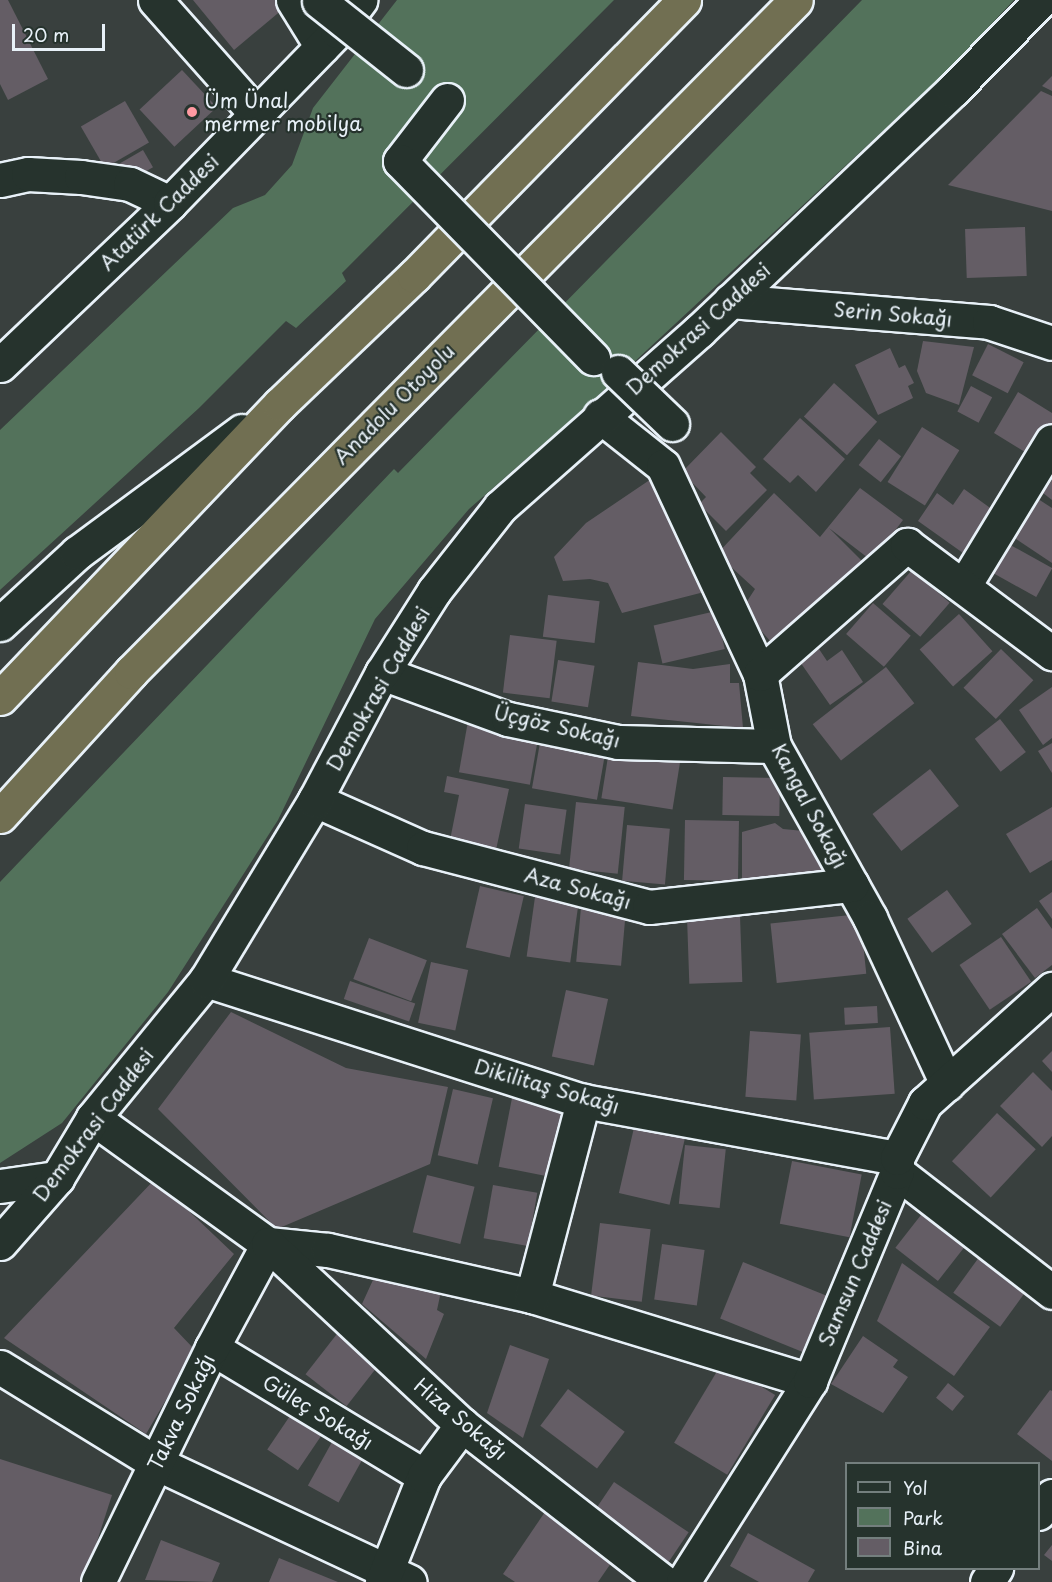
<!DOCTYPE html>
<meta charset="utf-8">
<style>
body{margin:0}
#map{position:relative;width:1052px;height:1582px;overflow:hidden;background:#39403e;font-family:"Playpen Sans",sans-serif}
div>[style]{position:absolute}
.green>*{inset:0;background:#53725b}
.building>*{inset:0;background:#645d65;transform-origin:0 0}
.roads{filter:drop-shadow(2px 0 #e8f1f8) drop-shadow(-2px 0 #e8f1f8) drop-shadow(0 2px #e8f1f8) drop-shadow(0 -2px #e8f1f8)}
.minor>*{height:33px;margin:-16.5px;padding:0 16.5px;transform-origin:16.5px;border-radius:16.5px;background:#26332d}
.highway>*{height:33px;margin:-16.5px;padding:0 16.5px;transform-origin:16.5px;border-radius:16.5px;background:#716f52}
.bridges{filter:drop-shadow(2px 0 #e8f1f8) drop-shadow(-2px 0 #e8f1f8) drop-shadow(0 2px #e8f1f8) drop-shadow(0 -2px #e8f1f8)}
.minor-bridge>*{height:33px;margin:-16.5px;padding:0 16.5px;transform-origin:16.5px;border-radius:16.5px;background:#26332d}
.dots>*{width:16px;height:16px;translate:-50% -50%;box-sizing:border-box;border:3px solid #26332d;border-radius:50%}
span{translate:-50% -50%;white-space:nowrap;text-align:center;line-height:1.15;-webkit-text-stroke:4.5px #26332d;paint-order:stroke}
.poi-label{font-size:20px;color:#e8f1f8}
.left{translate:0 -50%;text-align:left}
.street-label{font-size:20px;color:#e8f1f8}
.legend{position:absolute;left:845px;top:1462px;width:195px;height:108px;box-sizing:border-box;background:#26332d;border:2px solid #747f7e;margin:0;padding:8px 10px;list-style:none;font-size:18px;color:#e8f1f8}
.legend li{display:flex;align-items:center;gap:12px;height:30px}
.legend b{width:30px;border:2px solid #747f7e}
.scale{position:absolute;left:12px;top:24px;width:93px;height:27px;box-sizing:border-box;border:3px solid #e8f1f8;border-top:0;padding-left:8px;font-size:18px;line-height:21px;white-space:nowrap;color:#e8f1f8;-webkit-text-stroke:4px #26332d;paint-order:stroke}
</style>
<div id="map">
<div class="green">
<div style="clip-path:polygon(397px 0,614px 0,342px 273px,346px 281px,296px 328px,286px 321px,199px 408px,0 590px,0 430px,233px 208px,265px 195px,292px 165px,313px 108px)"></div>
<div style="clip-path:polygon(862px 0,1014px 0,943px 75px,590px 403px,469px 509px,375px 619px,278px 820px,168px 992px,62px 1123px,0 1163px,0 882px,394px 469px,398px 473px)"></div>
</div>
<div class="building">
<div style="clip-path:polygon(0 0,8px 0,48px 79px,8px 100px,0 84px)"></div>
<div style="clip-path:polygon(193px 0,285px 0,289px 4px,234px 50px)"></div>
<div style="left:182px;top:70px;width:51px;height:58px;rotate:47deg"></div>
<div style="clip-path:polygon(1052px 76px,1052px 91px,1042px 86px)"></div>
<div style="clip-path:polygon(1041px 91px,1052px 96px,1052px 211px,948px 185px)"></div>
<div style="left:125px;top:101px;width:48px;height:51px;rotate:60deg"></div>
<div style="left:143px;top:150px;width:20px;height:34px;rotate:60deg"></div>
<div style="left:1025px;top:227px;width:49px;height:60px;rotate:88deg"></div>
<div style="clip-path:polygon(923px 341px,974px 347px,959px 405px,926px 393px,917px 371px)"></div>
<div style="left:988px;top:344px;width:40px;height:35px;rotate:27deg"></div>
<div style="clip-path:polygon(890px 348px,899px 368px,905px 365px,914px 383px,908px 386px,913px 398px,878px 415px,855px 365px)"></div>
<div style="left:834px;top:383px;width:58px;height:45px;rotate:42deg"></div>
<div style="left:971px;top:386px;width:24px;height:29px;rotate:28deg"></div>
<div style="clip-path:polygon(1018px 392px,1052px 413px,1052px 427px,1033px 457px,994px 433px)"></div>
<div style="clip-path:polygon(800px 418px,845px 459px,816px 492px,798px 475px,790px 483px,763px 459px)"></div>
<div style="left:922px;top:427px;width:44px;height:65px;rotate:32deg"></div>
<div style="clip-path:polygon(721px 432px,756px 467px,750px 473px,767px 490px,726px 531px,699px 504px,706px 497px,682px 472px)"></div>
<div style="left:879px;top:439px;width:28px;height:33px;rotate:38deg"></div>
<div style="clip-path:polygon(660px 473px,716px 589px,622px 613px,608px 583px,590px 579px,563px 581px,554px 557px,586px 523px)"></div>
<div style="clip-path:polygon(1052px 480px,1052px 500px,1043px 493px)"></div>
<div style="clip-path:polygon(860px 488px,903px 520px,872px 561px,829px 528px,868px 567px,771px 642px,742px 609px,755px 589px,717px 554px,774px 493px,820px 537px)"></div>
<div style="clip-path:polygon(964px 489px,993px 510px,963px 553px,918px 521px,937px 493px,953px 505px)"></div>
<div style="clip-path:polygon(1035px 497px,1052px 508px,1052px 563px,1010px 535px)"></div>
<div style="left:1005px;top:542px;width:54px;height:33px;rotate:29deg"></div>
<div style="left:912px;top:570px;width:50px;height:45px;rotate:41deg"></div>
<div style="left:548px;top:595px;width:52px;height:42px;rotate:7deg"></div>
<div style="left:873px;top:603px;width:50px;height:41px;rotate:41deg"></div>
<div style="left:716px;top:611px;width:39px;height:64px;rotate:77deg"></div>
<div style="left:959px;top:614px;width:50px;height:53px;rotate:48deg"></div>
<div style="left:510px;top:635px;width:47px;height:58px;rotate:7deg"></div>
<div style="clip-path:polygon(817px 646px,827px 661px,842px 650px,863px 682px,830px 705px,798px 659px)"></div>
<div style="left:1001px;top:649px;width:45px;height:54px;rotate:44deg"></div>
<div style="left:558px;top:660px;width:37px;height:42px;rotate:9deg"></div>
<div style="clip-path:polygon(638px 662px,693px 669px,730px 664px,730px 683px,739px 683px,743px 728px,631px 716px)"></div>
<div style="left:886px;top:667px;width:46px;height:93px;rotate:52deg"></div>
<div style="clip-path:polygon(1052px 687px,1052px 738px,1043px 745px,1019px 710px)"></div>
<div style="left:1000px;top:719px;width:42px;height:32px;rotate:52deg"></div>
<div style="left:468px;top:721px;width:72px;height:52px;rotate:10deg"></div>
<div style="left:541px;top:737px;width:66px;height:52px;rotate:10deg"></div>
<div style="clip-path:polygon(1052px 743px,1052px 773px,1038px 751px)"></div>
<div style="left:610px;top:744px;width:72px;height:55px;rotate:9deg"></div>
<div style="left:930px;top:769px;width:47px;height:73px;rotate:52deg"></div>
<div style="clip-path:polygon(447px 776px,509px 789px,496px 850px,450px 840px,459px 795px,444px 792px)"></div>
<div style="left:723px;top:777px;width:57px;height:38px;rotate:1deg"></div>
<div style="left:576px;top:802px;width:49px;height:67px;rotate:6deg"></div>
<div style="left:525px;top:804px;width:42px;height:45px;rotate:8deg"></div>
<div style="clip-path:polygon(1052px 807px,1052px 860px,1030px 873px,1006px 834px)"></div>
<div style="left:685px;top:820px;width:54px;height:60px;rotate:1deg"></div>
<div style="clip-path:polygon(775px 823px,783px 829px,814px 832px,826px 883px,742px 886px,742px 832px)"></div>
<div style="left:627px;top:825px;width:43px;height:56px;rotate:5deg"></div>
<div style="left:480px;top:886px;width:45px;height:63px;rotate:13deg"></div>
<div style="left:947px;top:890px;width:42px;height:49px;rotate:54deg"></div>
<div style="clip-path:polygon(1052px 892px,1052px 919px,1039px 901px)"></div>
<div style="left:535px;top:897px;width:44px;height:60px;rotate:8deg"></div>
<div style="left:581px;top:907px;width:45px;height:55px;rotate:5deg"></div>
<div style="clip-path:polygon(1037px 908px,1052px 929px,1052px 965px,1035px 978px,1002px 934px)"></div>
<div style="left:860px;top:914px;width:60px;height:90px;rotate:84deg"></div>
<div style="left:740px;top:916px;width:66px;height:53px;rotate:88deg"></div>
<div style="left:1001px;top:937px;width:54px;height:50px;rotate:56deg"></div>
<div style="left:369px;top:938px;width:62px;height:44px;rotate:21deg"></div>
<div style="left:431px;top:962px;width:38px;height:62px;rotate:12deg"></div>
<div style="left:350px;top:981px;width:69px;height:19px;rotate:19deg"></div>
<div style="left:566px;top:990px;width:43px;height:68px;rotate:12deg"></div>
<div style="left:877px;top:1006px;width:17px;height:33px;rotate:87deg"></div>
<div style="clip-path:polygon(231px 1012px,346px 1068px,448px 1087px,430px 1164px,277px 1229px,158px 1109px)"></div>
<div style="left:890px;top:1027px;width:67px;height:81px;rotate:86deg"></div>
<div style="left:750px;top:1031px;width:51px;height:66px;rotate:4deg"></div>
<div style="clip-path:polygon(1052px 1051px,1052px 1072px,1042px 1061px)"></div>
<div style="clip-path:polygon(1033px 1072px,1052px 1091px,1052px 1136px,1042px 1147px,1000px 1106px)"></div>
<div style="left:453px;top:1089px;width:41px;height:68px;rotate:13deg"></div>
<div style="left:512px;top:1098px;width:60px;height:70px;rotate:11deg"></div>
<div style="left:997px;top:1113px;width:53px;height:66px;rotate:43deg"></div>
<div style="left:636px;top:1119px;width:52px;height:76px;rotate:13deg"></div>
<div style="left:685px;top:1145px;width:41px;height:59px;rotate:6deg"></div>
<div style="left:792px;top:1161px;width:71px;height:64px;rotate:11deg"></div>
<div style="left:427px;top:1175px;width:49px;height:59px;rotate:14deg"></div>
<div style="clip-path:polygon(155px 1179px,234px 1254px,174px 1328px,195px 1350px,146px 1434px,4px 1338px)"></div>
<div style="left:493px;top:1185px;width:45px;height:54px;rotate:10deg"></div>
<div style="left:928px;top:1206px;width:54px;height:53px;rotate:38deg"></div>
<div style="left:600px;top:1223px;width:51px;height:73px;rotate:7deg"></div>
<div style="left:662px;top:1244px;width:43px;height:56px;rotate:8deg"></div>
<div style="left:985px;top:1249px;width:58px;height:54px;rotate:36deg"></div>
<div style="left:743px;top:1262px;width:91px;height:61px;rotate:22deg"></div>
<div style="clip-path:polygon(902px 1263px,990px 1327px,954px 1376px,877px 1321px)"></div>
<div style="clip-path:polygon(378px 1269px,443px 1282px,437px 1310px,444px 1314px,426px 1359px,362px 1304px)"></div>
<div style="left:340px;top:1330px;width:52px;height:56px;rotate:38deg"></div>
<div style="clip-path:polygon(863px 1336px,898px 1360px,893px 1367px,908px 1377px,883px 1413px,831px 1384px)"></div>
<div style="clip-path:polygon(510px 1345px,549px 1359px,523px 1438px,487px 1413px)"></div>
<div style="left:722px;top:1363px;width:62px;height:93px;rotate:31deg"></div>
<div style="left:948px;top:1383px;width:21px;height:19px;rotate:39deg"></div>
<div style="left:568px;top:1389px;width:71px;height:46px;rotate:37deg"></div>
<div style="clip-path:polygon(1050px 1390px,1052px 1391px,1052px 1461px,1017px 1434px)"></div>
<div style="left:298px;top:1404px;width:37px;height:55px;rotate:34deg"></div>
<div style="left:337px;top:1433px;width:35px;height:60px;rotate:29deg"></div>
<div style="clip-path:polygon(0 1459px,112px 1495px,84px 1582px,0 1582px)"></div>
<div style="left:614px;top:1482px;width:90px;height:43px;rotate:34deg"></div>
<div style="clip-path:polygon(549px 1506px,618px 1553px,598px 1582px,515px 1582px,503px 1574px)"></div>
<div style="clip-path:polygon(748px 1533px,815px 1570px,808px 1582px,759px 1582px,730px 1566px)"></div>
<div style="clip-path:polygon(161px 1540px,220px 1563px,212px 1582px,145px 1580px)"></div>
<div style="clip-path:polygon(1052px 1545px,1052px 1561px,1044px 1555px)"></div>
<div style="clip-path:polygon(279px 1558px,338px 1582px,269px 1582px)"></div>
</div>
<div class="roads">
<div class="minor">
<div style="left:155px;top:0;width:154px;rotate:48.4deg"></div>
<div style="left:293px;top:0;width:55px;rotate:58.3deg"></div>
<div style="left:0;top:180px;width:29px;rotate:-12deg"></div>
<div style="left:28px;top:174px;width:53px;rotate:3.2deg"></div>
<div style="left:81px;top:177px;width:49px;rotate:8.1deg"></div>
<div style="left:130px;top:184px;width:44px;rotate:25.4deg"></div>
<div style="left:730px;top:301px;width:260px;rotate:4.6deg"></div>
<div style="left:989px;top:322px;width:66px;rotate:18.4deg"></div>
<div style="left:0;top:365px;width:235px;rotate:-43.6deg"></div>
<div style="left:170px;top:203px;width:240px;rotate:-45.8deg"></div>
<div style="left:337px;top:31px;width:39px;rotate:-53deg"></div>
<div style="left:600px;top:416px;width:80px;rotate:38.4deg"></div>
<div style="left:663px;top:466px;width:230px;rotate:65deg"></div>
<div style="left:760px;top:674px;width:73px;rotate:79deg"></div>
<div style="left:774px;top:746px;width:197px;rotate:60.8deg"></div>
<div style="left:870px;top:918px;width:183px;rotate:65.1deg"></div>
<div style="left:965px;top:584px;width:167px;rotate:-58.7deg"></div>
<div style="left:0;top:624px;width:105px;rotate:-42.7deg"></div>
<div style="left:77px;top:553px;width:205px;rotate:-36.5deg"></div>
<div style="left:382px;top:673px;width:134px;rotate:20.1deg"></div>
<div style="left:508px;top:719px;width:112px;rotate:11.8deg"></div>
<div style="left:618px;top:742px;width:156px;rotate:1.5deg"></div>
<div style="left:760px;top:674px;width:196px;rotate:-41.3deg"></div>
<div style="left:907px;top:545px;width:181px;rotate:36.7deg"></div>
<div style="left:315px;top:800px;width:118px;rotate:24deg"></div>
<div style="left:423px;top:848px;width:234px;rotate:14.6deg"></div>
<div style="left:649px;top:907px;width:204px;rotate:-6.2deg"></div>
<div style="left:206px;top:980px;width:396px;rotate:17.8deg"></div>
<div style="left:583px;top:1101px;width:319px;rotate:10.3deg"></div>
<div style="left:93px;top:1118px;width:216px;rotate:35.8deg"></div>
<div style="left:268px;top:1244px;width:60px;rotate:5.7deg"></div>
<div style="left:328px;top:1250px;width:209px;rotate:12.7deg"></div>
<div style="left:532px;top:1296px;width:291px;rotate:17deg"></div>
<div style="left:897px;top:1172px;width:196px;rotate:37.7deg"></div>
<div style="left:0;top:1186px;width:58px;rotate:-8deg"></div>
<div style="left:0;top:1243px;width:86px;rotate:-48.8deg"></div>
<div style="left:57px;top:1178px;width:70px;rotate:-59deg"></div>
<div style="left:93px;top:1118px;width:178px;rotate:-50.7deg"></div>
<div style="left:206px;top:980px;width:210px;rotate:-58.8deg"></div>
<div style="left:315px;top:800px;width:144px;rotate:-62.2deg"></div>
<div style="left:382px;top:673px;width:97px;rotate:-57.6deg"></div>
<div style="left:434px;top:591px;width:107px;rotate:-51.8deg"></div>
<div style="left:500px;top:507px;width:266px;rotate:-41.5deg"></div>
<div style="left:699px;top:331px;width:350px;rotate:-43.5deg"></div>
<div style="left:953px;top:90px;width:126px;rotate:-45.6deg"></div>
<div style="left:532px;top:1296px;width:202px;rotate:-75.3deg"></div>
<div style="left:212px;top:1348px;width:248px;rotate:31.1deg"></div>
<div style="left:0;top:1367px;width:183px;rotate:31.6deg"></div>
<div style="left:156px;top:1463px;width:280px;rotate:25.1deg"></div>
<div style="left:1038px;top:1513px;width:22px;rotate:-51deg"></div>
<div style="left:98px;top:1582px;width:260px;rotate:-64deg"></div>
<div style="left:212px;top:1348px;width:118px;rotate:-61.7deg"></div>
<div style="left:268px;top:1244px;width:265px;rotate:43deg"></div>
<div style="left:462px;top:1425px;width:256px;rotate:37.9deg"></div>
<div style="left:382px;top:1582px;width:114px;rotate:-68.4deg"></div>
<div style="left:424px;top:1476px;width:64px;rotate:-53.3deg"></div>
<div style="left:683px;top:1582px;width:238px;rotate:-57.7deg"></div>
<div style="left:810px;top:1381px;width:226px;rotate:-67.4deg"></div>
<div style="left:897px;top:1172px;width:14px;rotate:-90deg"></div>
<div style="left:897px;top:1158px;width:62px;rotate:-63deg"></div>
<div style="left:925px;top:1103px;width:171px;rotate:-41.9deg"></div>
<div style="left:987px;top:1582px;width:17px;rotate:-57deg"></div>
</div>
<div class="highway">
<div style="left:0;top:698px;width:406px;rotate:-46.4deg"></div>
<div style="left:280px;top:404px;width:185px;rotate:-43.7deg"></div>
<div style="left:414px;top:276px;width:386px;rotate:-45.6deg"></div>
<div style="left:0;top:816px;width:195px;rotate:-47.7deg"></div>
<div style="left:131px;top:672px;width:945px;rotate:-45.3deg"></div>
</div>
</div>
<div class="bridges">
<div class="minor-bridge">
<div style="left:319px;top:1px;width:111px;rotate:38.4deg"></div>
<div style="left:447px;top:100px;width:77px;rotate:127.6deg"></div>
<div style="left:400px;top:161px;width:276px;rotate:45.6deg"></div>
<div style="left:618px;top:372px;width:75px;rotate:43.9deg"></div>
</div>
</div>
<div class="dots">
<div style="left:192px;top:112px;background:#ff9aa2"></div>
</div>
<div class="poi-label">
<span class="left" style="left:204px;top:112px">Üm Ünal<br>mermer mobilya</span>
</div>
<div class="street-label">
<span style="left:159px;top:212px;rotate:-44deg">Atatürk Caddesi</span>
<span style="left:893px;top:314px;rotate:5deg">Serin Sokağı</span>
<span style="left:698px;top:329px;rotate:-42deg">Demokrasi Caddesi</span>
<span style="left:394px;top:404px;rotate:-45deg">Anadolu Otoyolu</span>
<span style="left:378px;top:689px;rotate:-60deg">Demokrasi Caddesi</span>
<span style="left:557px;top:726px;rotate:13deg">Üçgöz Sokağı</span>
<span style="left:810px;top:806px;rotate:62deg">Kangal Sokağı</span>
<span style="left:578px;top:888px;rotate:15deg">Aza Sokağı</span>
<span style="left:547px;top:1086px;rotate:16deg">Dikilitaş Sokağı</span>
<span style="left:93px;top:1125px;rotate:-53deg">Demokrasi Caddesi</span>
<span style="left:855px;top:1273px;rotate:-67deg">Samsun Caddesi</span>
<span style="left:181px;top:1412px;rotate:-64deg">Takva Sokağı</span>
<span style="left:318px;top:1412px;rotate:31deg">Güleç Sokağı</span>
<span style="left:461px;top:1419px;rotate:40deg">Hiza Sokağı</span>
</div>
<ul class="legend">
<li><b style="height:8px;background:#26332d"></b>Yol</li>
<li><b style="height:16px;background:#53725b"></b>Park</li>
<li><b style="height:16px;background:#645d65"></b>Bina</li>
</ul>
<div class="scale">20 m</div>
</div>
